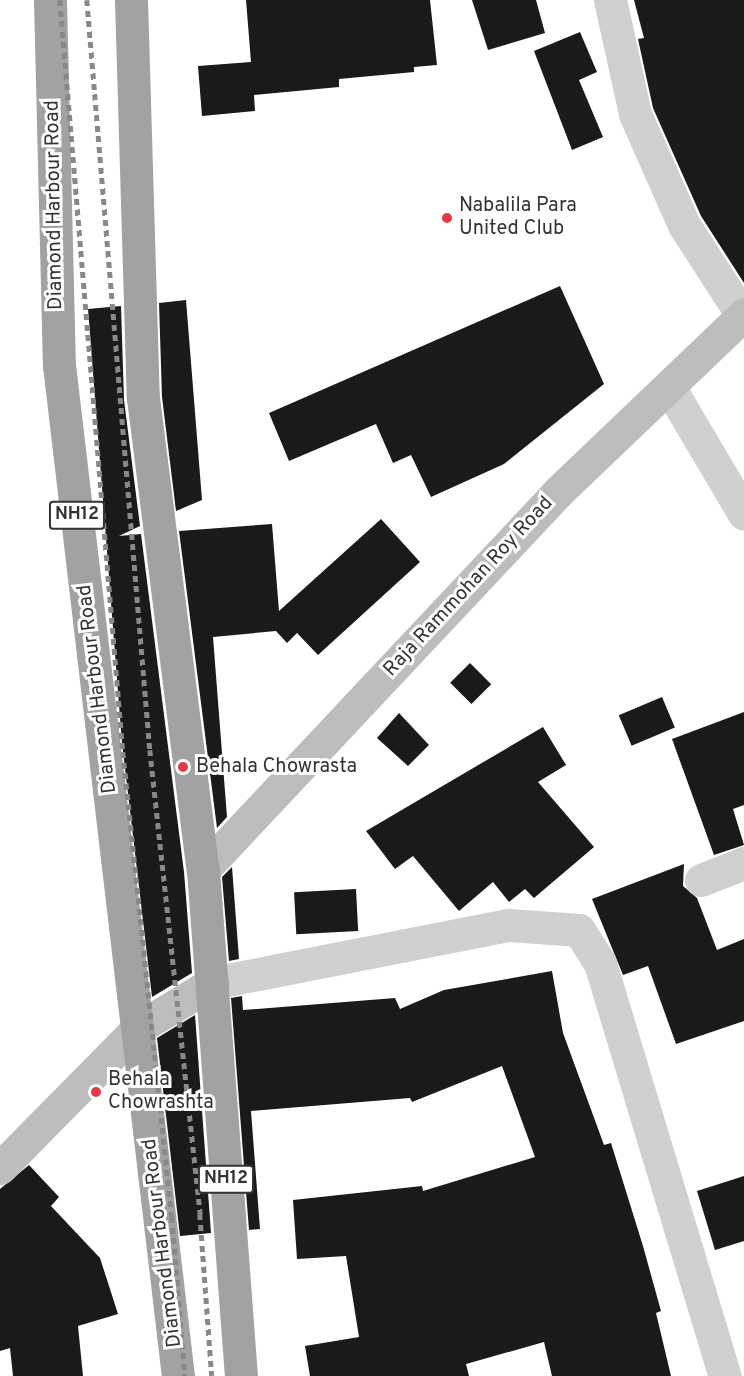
<!DOCTYPE html>
<style>
body{margin:0}
#map{position:relative;width:744px;height:1376px;overflow:hidden;background:#fff;font-family:Overpass,sans-serif}
div>[style]{position:absolute}
.building>*{inset:0;background:#1a1a1a;transform-origin:0 0}
.minor>*{height:33px;margin:-16.5px;padding:0 16.5px;transform-origin:16.5px;border-radius:16.5px;background:#d0d0d0}
.secondary>*{height:33px;margin:-16.5px;padding:0 16.5px;transform-origin:16.5px;border-radius:16.5px;background:#bdbdbd}
.trunk>*{height:33px;margin:-16.5px;padding:0 16.5px;transform-origin:16.5px;border-radius:16.5px;background:#a2a2a2}
.rail>*{height:4.5px;margin-top:-2.25px;transform-origin:0;background:repeating-linear-gradient(90deg,#888 0 6px,transparent 0 10.5px)}
.dots>*{width:16px;height:16px;translate:-50% -50%;box-sizing:border-box;border:3px solid #fff;border-radius:50%}
span{translate:-50% -50%;white-space:nowrap;text-align:center;line-height:1.15;-webkit-text-stroke:6px #fff;paint-order:stroke}
.shield-label span{padding:2px 4px;background:#fff;border:2px solid;border-radius:4px;-webkit-text-stroke-width:0}
.shield-label{font-size:18px;color:#333;font-weight:700}
.street-label{font-size:20px;color:#333}
.poi-label{font-size:20px;color:#333}
.left{translate:0 -50%;text-align:left}
</style>
<div id="map">
<div class="building">
<div style="clip-path:polygon(246px 0,430px 0,437px 65px,414px 67px,414px 72px,339px 79px,339px 87px,254px 95px,255px 111px,202px 116px,198px 66px,251px 62px)"></div>
<div style="clip-path:polygon(472px 0,536px 0,545px 33px,488px 50px)"></div>
<div style="clip-path:polygon(634px 0,744px 0,744px 283px,701px 216px,653px 108px,638px 39px,644px 38px)"></div>
<div style="clip-path:polygon(580px 32px,597px 72px,579px 80px,603px 137px,572px 150px,534px 51px)"></div>
<div style="clip-path:polygon(560px 286px,604px 384px,504px 464px,431px 497px,411px 455px,393px 463px,376px 424px,289px 461px,269px 413px)"></div>
<div style="clip-path:polygon(186px 300px,202px 500px,176px 511px,162px 397px,159px 303px)"></div>
<div style="clip-path:polygon(121px 306px,124px 400px,140px 526px,119px 536px,141px 534px,184px 872px,192px 973px,152px 997px,122px 743px,88px 309px)"></div>
<div style="clip-path:polygon(381px 519px,420px 562px,318px 655px,297px 633px,287px 643px,276px 631px,213px 637px,227px 817px,217px 828px,179px 531px,272px 524px,279px 611px)"></div>
<div style="left:470px;top:663px;width:30px;height:28px;rotate:45deg"></div>
<div style="left:662px;top:697px;width:33px;height:47px;rotate:67deg"></div>
<div style="clip-path:polygon(744px 712px,744px 805px,733px 809px,744px 845px,714px 855px,672px 739px)"></div>
<div style="clip-path:polygon(399px 713px,429px 745px,408px 766px,377px 738px)"></div>
<div style="clip-path:polygon(543px 727px,566px 765px,538px 782px,594px 847px,534px 898px,525px 889px,509px 902px,493px 882px,459px 911px,413px 856px,395px 869px,366px 831px)"></div>
<div style="clip-path:polygon(684px 864px,683px 886px,697px 898px,717px 950px,744px 939px,744px 1021px,676px 1044px,648px 966px,623px 975px,592px 899px)"></div>
<div style="clip-path:polygon(232px 867px,239px 959px,229px 961px,222px 877px)"></div>
<div style="left:356px;top:889px;width:42px;height:62px;rotate:87deg"></div>
<div style="clip-path:polygon(552px 971px,563px 1033px,604px 1145px,611px 1143px,643px 1246px,661px 1311px,656px 1313px,671px 1376px,552px 1376px,544px 1342px,466px 1364px,469px 1376px,310px 1376px,305px 1346px,359px 1337px,346px 1256px,297px 1259px,293px 1200px,422px 1186px,423px 1191px,535px 1157px,502px 1066px,412px 1102px,410px 1098px,251px 1111px,260px 1229px,249px 1230px,231px 998px,242px 996px,243px 1010px,395px 998px,400px 1009px,444px 990px)"></div>
<div style="clip-path:polygon(195px 1015px,211px 1233px,180px 1236px,157px 1038px)"></div>
<div style="clip-path:polygon(29px 1165px,59px 1197px,51px 1206px,100px 1258px,118px 1314px,78px 1326px,83px 1376px,13px 1376px,10px 1348px,0 1351px,0 1189px)"></div>
<div style="clip-path:polygon(744px 1176px,744px 1241px,715px 1250px,697px 1191px)"></div>
</div>
<div class="minor">
<div style="left:610px;top:0;width:117px;rotate:77.6deg"></div>
<div style="left:635px;top:114px;width:121px;rotate:66.2deg"></div>
<div style="left:684px;top:225px;width:107px;rotate:57.2deg"></div>
<div style="left:669px;top:387px;width:147px;rotate:59.4deg"></div>
<div style="left:701px;top:880px;width:46px;rotate:-21.6deg"></div>
<div style="left:212px;top:983px;width:303px;rotate:-11.1deg"></div>
<div style="left:509px;top:925px;width:70px;rotate:4.1deg"></div>
<div style="left:579px;top:930px;width:39px;rotate:58deg"></div>
<div style="left:600px;top:963px;width:432px;rotate:73.2deg"></div>
</div>
<div class="secondary">
<div style="left:203px;top:870px;width:520px;rotate:-46.79deg"></div>
<div style="left:559px;top:491px;width:256px;rotate:-43.7deg"></div>
<div style="left:0;top:1168px;width:197px;rotate:-45.4deg"></div>
<div style="left:138px;top:1028px;width:87px;rotate:-31.3deg"></div>
</div>
<div class="trunk">
<div style="left:50px;top:0;width:365px;rotate:88.6deg"></div>
<div style="left:59px;top:365px;width:1018px;rotate:83.29deg"></div>
<div style="left:131px;top:0;width:398px;rotate:88.3deg"></div>
<div style="left:143px;top:398px;width:476px;rotate:82.8deg"></div>
<div style="left:203px;top:870px;width:507px;rotate:85.71deg"></div>
</div>
<div class="rail">
<div style="left:60px;top:0;width:755px;rotate:85.21deg"></div>
<div style="left:123px;top:752px;width:468px;rotate:84deg"></div>
<div style="left:172px;top:1217px;width:160px;rotate:85.3deg"></div>
<div style="left:87px;top:0;width:753px;rotate:85.2deg"></div>
<div style="left:150px;top:750px;width:467px;rotate:83.8deg"></div>
<div style="left:200px;top:1214px;width:162px;rotate:85.8deg"></div>
</div>
<div class="dots">
<div style="left:447px;top:218px;background:#e63946"></div>
<div style="left:183px;top:767px;background:#e63946"></div>
<div style="left:96px;top:1092px;background:#e63946"></div>
</div>
<div class="shield-label">
<span style="left:77px;top:515px">NH12</span>
<span style="left:226px;top:1179px">NH12</span>
</div>
<div class="street-label">
<span style="left:55px;top:205px;rotate:-91deg">Diamond Harbour Road</span>
<span style="left:469px;top:587px;rotate:-47deg">Raja Rammohan Roy Road</span>
<span style="left:98px;top:689px;rotate:-97deg">Diamond Harbour Road</span>
<span style="left:163px;top:1243px;rotate:-97deg">Diamond Harbour Road</span>
</div>
<div class="poi-label">
<span class="left" style="left:459px;top:218px">Nabalila Para<br>United Club</span>
<span class="left" style="left:196px;top:767px">Behala Chowrasta</span>
<span class="left" style="left:108px;top:1092px">Behala<br>Chowrashta</span>
</div>
</div>
